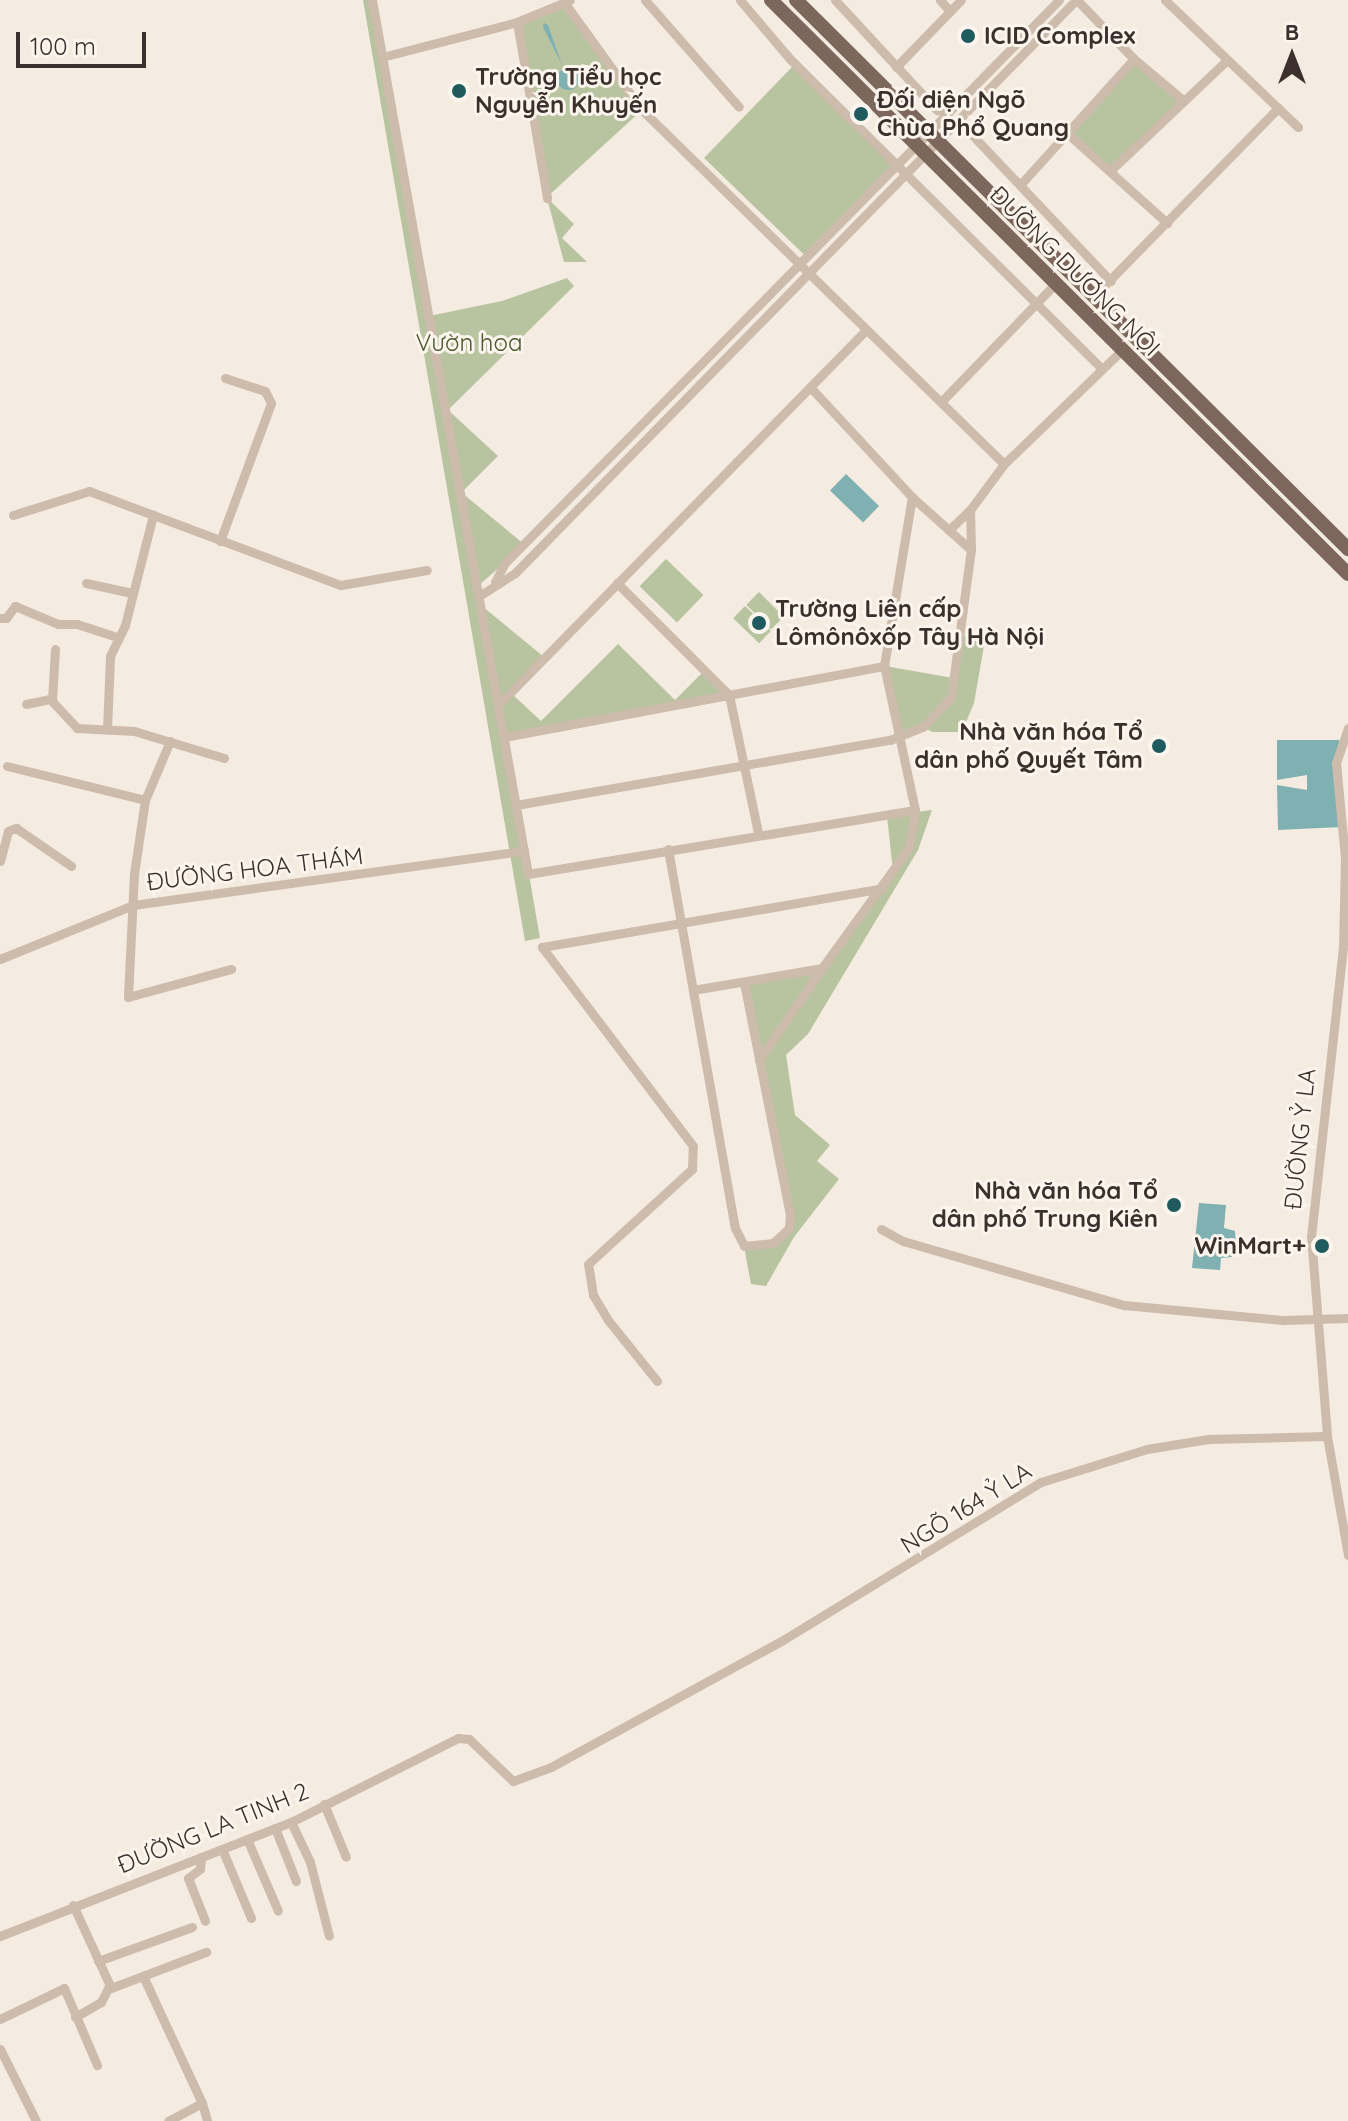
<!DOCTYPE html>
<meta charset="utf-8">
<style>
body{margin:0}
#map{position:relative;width:1348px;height:2121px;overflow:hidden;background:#f4ebe1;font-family:Quicksand,sans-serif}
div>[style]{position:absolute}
.green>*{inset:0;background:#b8c4a0;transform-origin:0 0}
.water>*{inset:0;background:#7fb0b2;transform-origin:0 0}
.round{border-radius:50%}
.minor>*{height:9px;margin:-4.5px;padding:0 4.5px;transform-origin:4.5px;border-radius:4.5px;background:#cdbbac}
.primary>*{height:14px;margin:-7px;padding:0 7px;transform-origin:7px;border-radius:7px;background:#7d675c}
.dots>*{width:22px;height:22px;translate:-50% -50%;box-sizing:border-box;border:4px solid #fbf5ee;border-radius:50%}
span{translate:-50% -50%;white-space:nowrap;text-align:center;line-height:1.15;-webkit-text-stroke:6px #fbf5ee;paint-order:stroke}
.poi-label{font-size:24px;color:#3b302b;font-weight:700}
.left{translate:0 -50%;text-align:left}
.right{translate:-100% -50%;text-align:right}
.street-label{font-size:24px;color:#3b302b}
.park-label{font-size:24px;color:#4a5a2e}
.north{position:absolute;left:1252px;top:16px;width:80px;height:80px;-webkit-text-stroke:6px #fbf5ee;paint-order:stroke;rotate:0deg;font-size:22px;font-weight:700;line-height:32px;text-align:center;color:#3b302b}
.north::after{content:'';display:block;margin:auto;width:28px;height:36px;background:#3b302b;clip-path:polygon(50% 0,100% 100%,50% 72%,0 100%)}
.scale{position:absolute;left:16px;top:32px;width:130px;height:36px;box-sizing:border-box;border:4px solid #3b302b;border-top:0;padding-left:10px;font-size:24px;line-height:28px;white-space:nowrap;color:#3b302b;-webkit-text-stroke:6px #fbf5ee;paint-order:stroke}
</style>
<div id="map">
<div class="green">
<div style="clip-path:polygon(363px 0,372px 0,429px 316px,502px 301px,567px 278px,574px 286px,448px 410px,540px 938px,525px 941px)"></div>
<div style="clip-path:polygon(564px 3px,642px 110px,547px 197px,518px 22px)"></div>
<div style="clip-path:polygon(1134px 61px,1182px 101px,1110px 169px,1071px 135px)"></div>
<div style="left:793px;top:66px;width:140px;height:128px;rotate:44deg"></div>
<div style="clip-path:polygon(547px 198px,574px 224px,562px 238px,587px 262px,564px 262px)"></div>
<div style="clip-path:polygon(448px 410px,498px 456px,462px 492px)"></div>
<div style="clip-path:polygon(462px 493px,525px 545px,478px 586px)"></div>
<div style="left:666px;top:559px;width:52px;height:38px;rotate:44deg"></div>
<div style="left:759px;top:592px;width:35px;height:18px;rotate:45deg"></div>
<div style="clip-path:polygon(482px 606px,544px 657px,499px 702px)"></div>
<div style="left:745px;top:606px;width:36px;height:17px;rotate:44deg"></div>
<div style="clip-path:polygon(960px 635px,985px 640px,974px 703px,962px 732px,932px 732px,923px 727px,952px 698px)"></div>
<div style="clip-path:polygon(618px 644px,675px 700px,704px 671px,728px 695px,505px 737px,499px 704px,511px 693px,541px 721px)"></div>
<div style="clip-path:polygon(885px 666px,953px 678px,950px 697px,922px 726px,900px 737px)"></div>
<div style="clip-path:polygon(932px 810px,918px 850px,808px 1034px,786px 1055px,795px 1115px,830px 1145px,817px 1161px,839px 1179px,794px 1237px,766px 1286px,751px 1284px,744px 1246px,774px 1246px,792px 1229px,763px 1061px,907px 852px,893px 871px,887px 816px)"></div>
<div style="clip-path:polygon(821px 968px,760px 1059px,745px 983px)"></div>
</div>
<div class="water">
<div style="clip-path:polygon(544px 23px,548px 25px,562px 65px,543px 27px)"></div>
<div class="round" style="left:557px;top:68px;width:22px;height:22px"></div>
<div style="left:846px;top:474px;width:46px;height:23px;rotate:44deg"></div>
<div style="clip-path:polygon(1277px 740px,1339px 740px,1341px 827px,1278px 830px,1277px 785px,1307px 790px,1307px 775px,1277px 780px)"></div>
<div style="clip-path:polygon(1199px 1203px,1226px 1205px,1224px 1228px,1235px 1231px,1236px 1248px,1232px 1257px,1221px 1258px,1220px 1270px,1192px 1268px)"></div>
</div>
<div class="minor">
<div style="left:372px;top:0;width:888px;rotate:79.88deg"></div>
<div style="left:528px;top:874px;width:392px;rotate:-9.4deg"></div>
<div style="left:915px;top:810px;width:147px;rotate:-102.1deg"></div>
<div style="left:884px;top:666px;width:171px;rotate:-80.6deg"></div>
<div style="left:912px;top:497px;width:150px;rotate:-132.8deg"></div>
<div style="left:645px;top:0;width:142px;rotate:48.7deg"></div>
<div style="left:740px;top:0;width:77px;rotate:49.7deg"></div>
<div style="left:790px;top:59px;width:438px;rotate:44.8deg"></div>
<div style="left:835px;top:0;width:150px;rotate:47.2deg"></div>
<div style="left:937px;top:110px;width:12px;rotate:9deg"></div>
<div style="left:940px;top:0;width:15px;rotate:48deg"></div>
<div style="left:1165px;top:0;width:184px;rotate:43.7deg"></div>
<div style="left:564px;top:2px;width:133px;rotate:54.2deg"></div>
<div style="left:642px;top:110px;width:506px;rotate:44.36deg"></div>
<div style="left:517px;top:22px;width:179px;rotate:80.3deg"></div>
<div style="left:382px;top:57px;width:139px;rotate:-14.5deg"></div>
<div style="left:517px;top:22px;width:57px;rotate:-22.5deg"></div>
<div style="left:1134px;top:59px;width:65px;rotate:40deg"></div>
<div style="left:896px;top:67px;width:93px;rotate:-45.9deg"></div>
<div style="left:958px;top:120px;width:222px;rotate:46.5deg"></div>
<div style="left:1069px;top:135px;width:132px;rotate:41.9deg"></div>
<div style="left:1110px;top:171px;width:161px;rotate:-43.5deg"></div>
<div style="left:1020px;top:185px;width:170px;rotate:-47.9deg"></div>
<div style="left:1134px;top:59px;width:82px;rotate:-134deg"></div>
<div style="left:1095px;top:295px;width:262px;rotate:-45.6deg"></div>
<div style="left:941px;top:402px;width:165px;rotate:-46deg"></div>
<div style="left:912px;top:497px;width:79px;rotate:41.9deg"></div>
<div style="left:13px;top:515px;width:80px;rotate:-17.5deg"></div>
<div style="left:89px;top:491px;width:269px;rotate:20.5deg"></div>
<div style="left:341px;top:585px;width:87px;rotate:-9.9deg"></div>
<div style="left:949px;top:530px;width:29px;rotate:-44deg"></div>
<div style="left:220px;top:541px;width:147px;rotate:-69.7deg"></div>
<div style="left:271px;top:403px;width:13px;rotate:-117deg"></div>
<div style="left:265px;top:391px;width:42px;rotate:-162deg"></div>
<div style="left:495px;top:582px;width:20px;rotate:-63deg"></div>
<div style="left:504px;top:564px;width:791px;rotate:-45.46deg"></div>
<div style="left:86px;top:583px;width:47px;rotate:12.3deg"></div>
<div style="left:617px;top:583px;width:158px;rotate:45deg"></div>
<div style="left:729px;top:695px;width:141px;rotate:78.1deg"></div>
<div style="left:479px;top:596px;width:43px;rotate:-32.6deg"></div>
<div style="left:515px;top:573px;width:802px;rotate:-45.61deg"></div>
<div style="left:0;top:618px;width:6px"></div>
<div style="left:6px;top:618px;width:15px;rotate:-53deg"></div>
<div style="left:15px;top:606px;width:47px;rotate:22.7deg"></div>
<div style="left:58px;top:624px;width:19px"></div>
<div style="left:77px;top:624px;width:42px;rotate:18deg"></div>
<div style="left:52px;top:700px;width:51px;rotate:-86.6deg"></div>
<div style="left:26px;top:704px;width:25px;rotate:-12deg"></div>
<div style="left:50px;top:699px;width:40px;rotate:47deg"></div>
<div style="left:77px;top:728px;width:57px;rotate:3deg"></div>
<div style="left:134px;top:731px;width:94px;rotate:16.7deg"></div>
<div style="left:499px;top:704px;width:523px;rotate:-45.54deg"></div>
<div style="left:1348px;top:728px;width:37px;rotate:109deg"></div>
<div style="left:1336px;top:763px;width:96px;rotate:84.6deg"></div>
<div style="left:1345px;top:859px;width:88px;rotate:91.3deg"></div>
<div style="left:1343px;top:947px;width:291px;rotate:96.3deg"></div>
<div style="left:1311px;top:1236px;width:201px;rotate:85.4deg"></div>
<div style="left:1327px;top:1436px;width:121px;rotate:80deg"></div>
<div style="left:107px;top:729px;width:73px;rotate:-87.6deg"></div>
<div style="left:110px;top:656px;width:34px;rotate:-64deg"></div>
<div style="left:125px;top:625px;width:114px;rotate:-75.7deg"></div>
<div style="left:504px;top:737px;width:387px;rotate:-10.6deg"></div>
<div style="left:170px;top:741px;width:64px;rotate:113deg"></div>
<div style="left:145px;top:800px;width:75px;rotate:98.5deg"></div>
<div style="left:134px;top:874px;width:123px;rotate:92.8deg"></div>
<div style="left:128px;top:997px;width:107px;rotate:-15.2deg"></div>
<div style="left:7px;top:766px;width:142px;rotate:13.8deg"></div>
<div style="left:516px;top:805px;width:380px;rotate:-9.9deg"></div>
<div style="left:890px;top:740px;width:35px;rotate:-22deg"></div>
<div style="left:923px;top:727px;width:41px;rotate:-47deg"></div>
<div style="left:951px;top:697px;width:148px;rotate:-82.3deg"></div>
<div style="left:971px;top:550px;width:40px;rotate:-91.4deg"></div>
<div style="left:970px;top:510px;width:57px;rotate:-53.5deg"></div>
<div style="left:1004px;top:464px;width:164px;rotate:-44deg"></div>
<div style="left:668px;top:849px;width:385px;rotate:80deg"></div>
<div style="left:735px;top:1228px;width:20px;rotate:63deg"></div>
<div style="left:744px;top:1246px;width:29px;rotate:-6deg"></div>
<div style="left:773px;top:1243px;width:22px;rotate:-43deg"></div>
<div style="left:789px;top:1228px;width:13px;rotate:-86deg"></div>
<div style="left:790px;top:1215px;width:237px;rotate:-101.2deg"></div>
<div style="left:0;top:861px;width:31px;rotate:-75deg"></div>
<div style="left:8px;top:831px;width:9px;rotate:-21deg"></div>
<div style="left:16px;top:828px;width:67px;rotate:34.6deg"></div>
<div style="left:0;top:959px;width:144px;rotate:-22.1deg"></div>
<div style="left:133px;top:905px;width:395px;rotate:-7.9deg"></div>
<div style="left:693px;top:990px;width:131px;rotate:-9.7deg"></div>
<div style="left:822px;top:968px;width:148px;rotate:-54.1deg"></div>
<div style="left:909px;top:848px;width:38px;rotate:-81deg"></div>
<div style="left:759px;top:1060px;width:112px;rotate:-55.6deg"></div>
<div style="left:881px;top:1229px;width:25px;rotate:29deg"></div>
<div style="left:903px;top:1241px;width:230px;rotate:16.2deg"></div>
<div style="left:1124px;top:1305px;width:161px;rotate:5.4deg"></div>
<div style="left:1284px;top:1320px;width:64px;rotate:-1.8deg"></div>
<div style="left:657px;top:1381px;width:78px;rotate:-128.8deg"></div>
<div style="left:608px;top:1320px;width:29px;rotate:-121deg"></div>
<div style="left:593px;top:1295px;width:31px;rotate:-99deg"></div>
<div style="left:588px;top:1264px;width:141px;rotate:-42.4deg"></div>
<div style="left:692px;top:1169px;width:23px;rotate:-88deg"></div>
<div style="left:693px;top:1146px;width:250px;rotate:-127.2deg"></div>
<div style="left:542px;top:947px;width:346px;rotate:-9.8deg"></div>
<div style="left:324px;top:1804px;width:57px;rotate:67.5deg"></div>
<div style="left:291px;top:1822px;width:44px;rotate:64.6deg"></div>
<div style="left:310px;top:1862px;width:76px;rotate:75.6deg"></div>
<div style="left:275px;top:1828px;width:57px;rotate:68.4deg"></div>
<div style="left:247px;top:1839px;width:78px;rotate:66.7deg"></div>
<div style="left:222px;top:1849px;width:75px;rotate:67.2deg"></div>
<div style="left:201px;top:1857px;width:12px;rotate:95deg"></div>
<div style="left:200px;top:1869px;width:15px;rotate:143deg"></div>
<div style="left:188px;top:1878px;width:46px;rotate:68.4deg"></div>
<div style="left:73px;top:1905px;width:91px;rotate:65.4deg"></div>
<div style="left:111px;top:1988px;width:102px;rotate:-20.8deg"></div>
<div style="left:0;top:1936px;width:313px;rotate:-21.4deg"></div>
<div style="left:291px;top:1822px;width:187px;rotate:-26.7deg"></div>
<div style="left:458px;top:1738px;width:11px;rotate:5deg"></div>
<div style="left:469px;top:1739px;width:61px;rotate:43.7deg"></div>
<div style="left:513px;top:1781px;width:40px;rotate:-20.2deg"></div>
<div style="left:551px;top:1767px;width:264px;rotate:-28.7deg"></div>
<div style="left:783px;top:1640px;width:303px;rotate:-31.5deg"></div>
<div style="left:1041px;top:1482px;width:111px;rotate:-17.3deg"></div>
<div style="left:1147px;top:1449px;width:62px;rotate:-9.3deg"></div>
<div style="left:1208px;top:1439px;width:119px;rotate:-1.4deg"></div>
<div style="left:98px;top:1961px;width:100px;rotate:-19.9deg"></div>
<div style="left:143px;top:1976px;width:140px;rotate:65.1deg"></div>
<div style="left:202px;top:2103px;width:38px;rotate:152deg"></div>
<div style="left:75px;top:2017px;width:30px;rotate:-30deg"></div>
<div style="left:101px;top:2002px;width:18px;rotate:-63deg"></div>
<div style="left:0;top:2019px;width:71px;rotate:-25.8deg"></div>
<div style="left:64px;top:1988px;width:84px;rotate:66.8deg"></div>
<div style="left:0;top:2049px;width:80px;rotate:63.4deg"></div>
<div style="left:202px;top:2103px;width:19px;rotate:74deg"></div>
</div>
<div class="primary">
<div style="left:771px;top:0;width:814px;rotate:44.85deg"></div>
<div style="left:796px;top:0;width:779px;rotate:44.84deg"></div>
</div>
<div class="dots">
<div style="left:968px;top:36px;background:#1f5a5e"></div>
<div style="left:459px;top:91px;background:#1f5a5e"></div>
<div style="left:861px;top:114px;background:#1f5a5e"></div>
<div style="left:759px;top:623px;background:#1f5a5e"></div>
<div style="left:1159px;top:746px;background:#1f5a5e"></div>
<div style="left:1174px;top:1205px;background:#1f5a5e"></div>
<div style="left:1322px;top:1246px;background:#1f5a5e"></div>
</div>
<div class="poi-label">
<span class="left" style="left:984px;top:36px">ICID Complex</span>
<span class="left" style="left:475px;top:91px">Trường Tiểu học<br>Nguyễn Khuyến</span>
<span class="left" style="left:877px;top:114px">Đối diện Ngõ<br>Chùa Phổ Quang</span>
<span class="left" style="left:775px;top:623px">Trường Liên cấp<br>Lômônôxốp Tây Hà Nội</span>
<span class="right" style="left:1143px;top:746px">Nhà văn hóa Tổ<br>dân phố Quyết Tâm</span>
<span class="right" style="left:1158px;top:1205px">Nhà văn hóa Tổ<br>dân phố Trung Kiên</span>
<span class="right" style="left:1306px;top:1246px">WinMart+</span>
</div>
<div class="street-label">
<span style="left:1075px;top:271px;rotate:45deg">ĐƯỜNG DƯƠNG NỘI</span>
<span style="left:255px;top:869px;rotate:-7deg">ĐƯỜNG HOA THÁM</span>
<span style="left:1300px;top:1139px;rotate:-84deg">ĐƯỜNG Ỷ LA</span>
<span style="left:966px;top:1508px;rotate:-32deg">NGÕ 164 Ỷ LA</span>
<span style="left:213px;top:1828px;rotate:-22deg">ĐƯỜNG LA TINH 2</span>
</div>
<div class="park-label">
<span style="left:469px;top:343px">Vườn hoa</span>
</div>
<div class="north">B</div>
<div class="scale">100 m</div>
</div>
